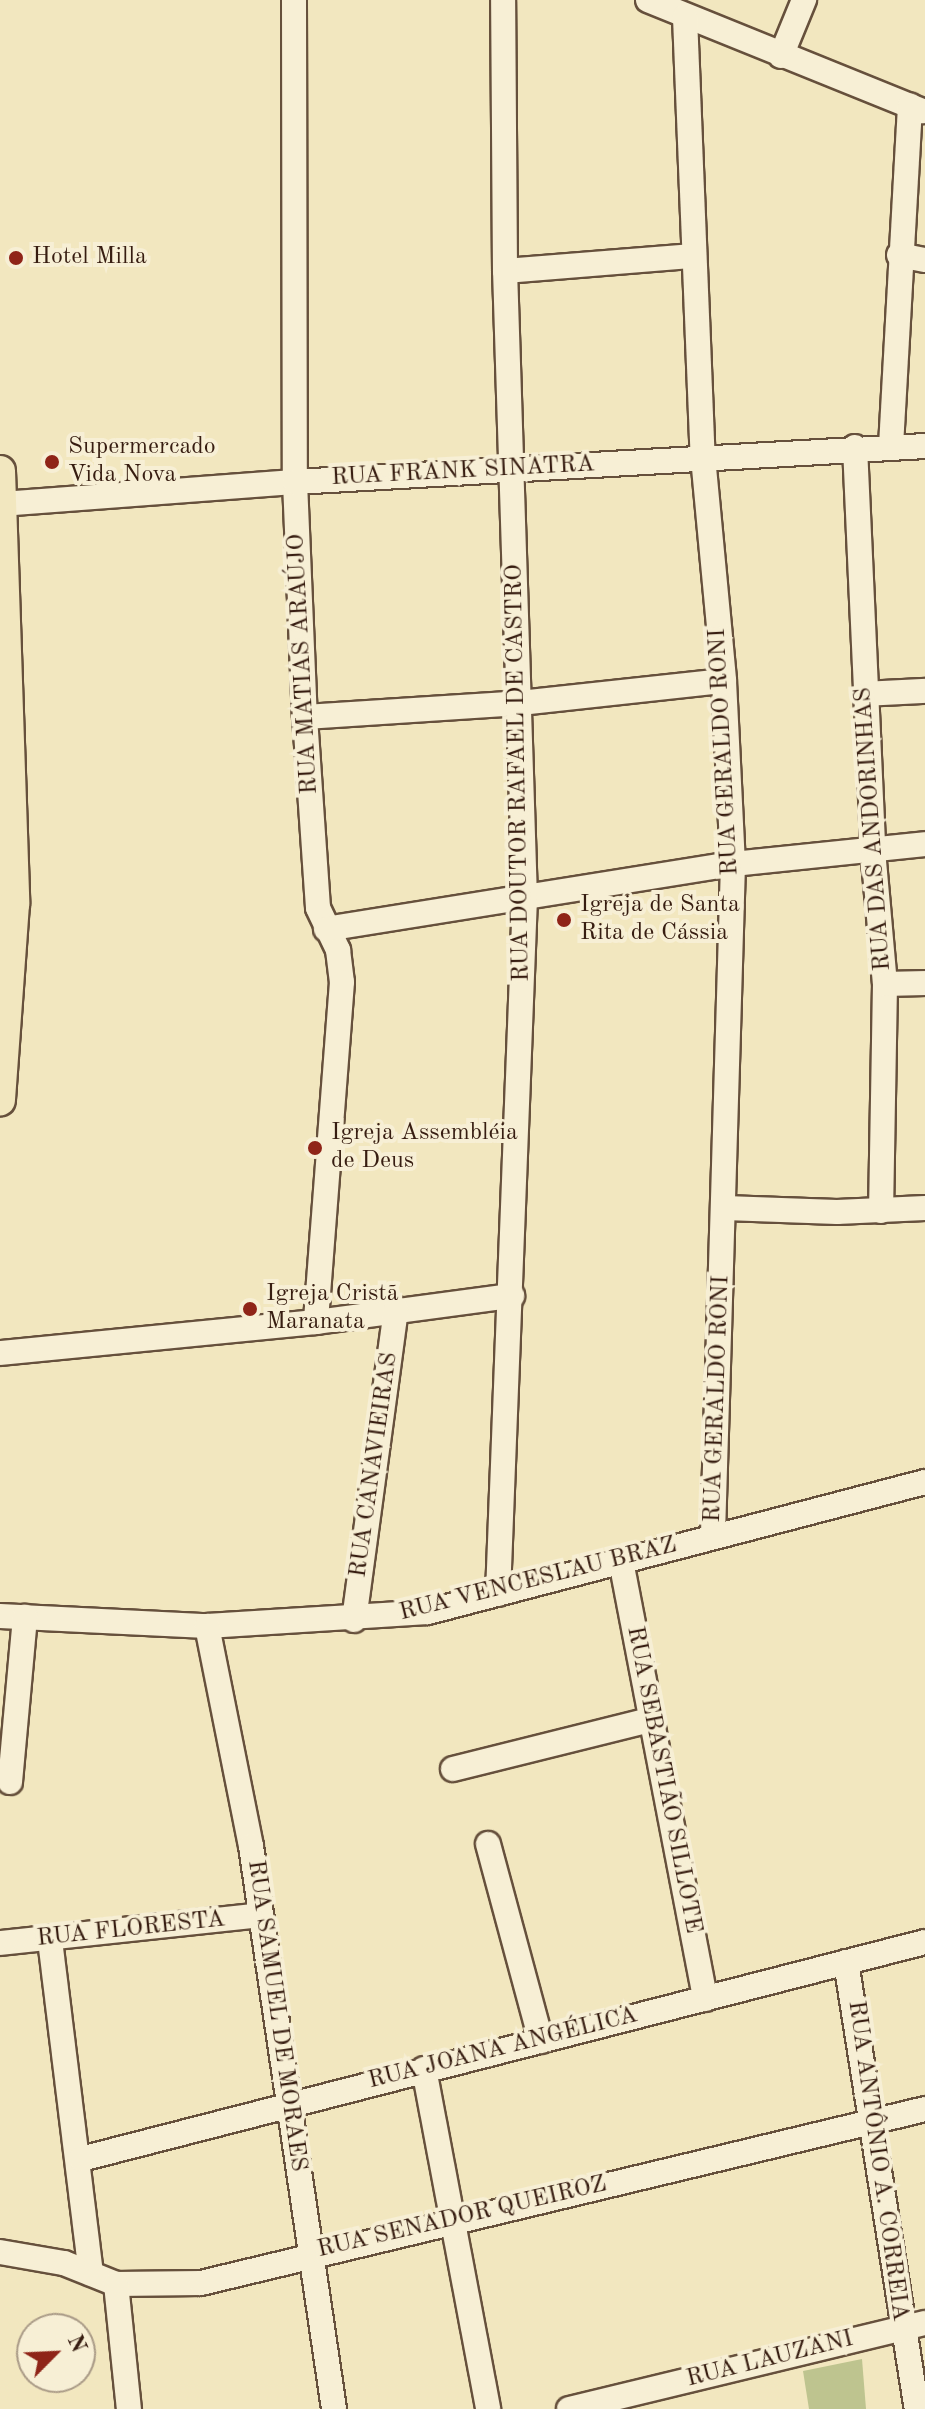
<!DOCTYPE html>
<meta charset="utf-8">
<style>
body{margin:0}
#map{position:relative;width:925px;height:2409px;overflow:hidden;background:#f2e7bf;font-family:"Old Standard TT",serif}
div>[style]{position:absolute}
.green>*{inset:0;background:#bec48f}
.roads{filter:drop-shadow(2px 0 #66503c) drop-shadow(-2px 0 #66503c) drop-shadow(0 2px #66503c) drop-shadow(0 -2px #66503c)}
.minor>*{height:24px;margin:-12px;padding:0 12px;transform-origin:12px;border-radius:12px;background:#f7efd5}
.major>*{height:30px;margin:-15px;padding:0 15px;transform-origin:15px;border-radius:15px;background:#f2e7bf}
.dots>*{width:22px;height:22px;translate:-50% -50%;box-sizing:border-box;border:4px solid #f7efd5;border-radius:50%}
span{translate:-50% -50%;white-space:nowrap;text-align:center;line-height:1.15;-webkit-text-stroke:8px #f7efd5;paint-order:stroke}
.poi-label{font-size:24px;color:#371d11}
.left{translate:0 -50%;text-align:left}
.street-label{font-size:24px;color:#371d11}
.north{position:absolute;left:16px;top:2313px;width:80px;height:80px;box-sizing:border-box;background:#f7efd5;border:2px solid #aa9b87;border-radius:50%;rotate:66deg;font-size:22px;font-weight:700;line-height:32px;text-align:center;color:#371d11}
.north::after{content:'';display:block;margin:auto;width:28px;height:36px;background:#8f2418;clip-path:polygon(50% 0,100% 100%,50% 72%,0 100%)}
</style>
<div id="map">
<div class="green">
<div style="clip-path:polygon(862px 2359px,866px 2409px,809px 2409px,803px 2371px)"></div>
</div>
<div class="roads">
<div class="minor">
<div style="left:294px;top:0;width:482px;rotate:89.9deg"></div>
<div style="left:295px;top:482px;width:235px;rotate:87.6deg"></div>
<div style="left:305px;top:717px;width:191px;rotate:86.1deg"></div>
<div style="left:318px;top:908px;width:47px;rotate:64.5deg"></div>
<div style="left:338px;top:950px;width:32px;rotate:83deg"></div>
<div style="left:342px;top:982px;width:341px;rotate:94.4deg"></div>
<div style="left:648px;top:0;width:297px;rotate:22deg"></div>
<div style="left:685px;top:17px;width:440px;rotate:87.7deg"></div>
<div style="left:703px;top:457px;width:225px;rotate:84.6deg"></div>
<div style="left:724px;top:681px;width:183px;rotate:87.2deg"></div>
<div style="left:733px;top:864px;width:671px;rotate:91.71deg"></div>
<div style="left:781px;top:56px;width:61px;rotate:-67.7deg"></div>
<div style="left:899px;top:255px;width:26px;rotate:11deg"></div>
<div style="left:505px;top:271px;width:189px;rotate:-4.6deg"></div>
<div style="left:891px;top:446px;width:341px;rotate:-86.8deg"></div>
<div style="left:855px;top:447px;width:403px;rotate:87.4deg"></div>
<div style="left:873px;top:850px;width:135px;rotate:84.9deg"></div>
<div style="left:885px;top:984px;width:227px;rotate:91deg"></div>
<div style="left:2px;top:504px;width:294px;rotate:-4.3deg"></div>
<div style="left:295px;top:482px;width:631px;rotate:-3.27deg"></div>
<div style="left:865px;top:694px;width:60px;rotate:-2.9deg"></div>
<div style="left:305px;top:717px;width:215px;rotate:-3.7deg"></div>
<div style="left:520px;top:703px;width:205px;rotate:-6.2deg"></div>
<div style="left:326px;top:929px;width:412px;rotate:-9.1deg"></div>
<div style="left:733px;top:864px;width:193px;rotate:-5.9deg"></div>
<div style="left:885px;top:984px;width:40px;rotate:-1.4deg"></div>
<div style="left:725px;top:1208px;width:112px;rotate:2deg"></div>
<div style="left:837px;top:1212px;width:88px;rotate:-2.6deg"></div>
<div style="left:0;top:1353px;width:318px;rotate:-5.6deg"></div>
<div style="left:316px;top:1322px;width:198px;rotate:-7.6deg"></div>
<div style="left:621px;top:1561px;width:446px;rotate:79.1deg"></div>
<div style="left:498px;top:1594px;width:696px;rotate:-87.78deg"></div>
<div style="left:525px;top:899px;width:628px;rotate:-91.82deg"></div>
<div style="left:505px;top:271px;width:271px;rotate:-90.4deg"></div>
<div style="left:0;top:1616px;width:207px;rotate:2.8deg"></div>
<div style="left:207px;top:1626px;width:221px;rotate:-3.6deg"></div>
<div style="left:428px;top:1612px;width:514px;rotate:-14.66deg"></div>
<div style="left:354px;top:1620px;width:314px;rotate:-82.3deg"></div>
<div style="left:207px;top:1626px;width:224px;rotate:78.7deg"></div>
<div style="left:251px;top:1846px;width:569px;rotate:81.61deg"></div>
<div style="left:453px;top:1769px;width:203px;rotate:-14deg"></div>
<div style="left:10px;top:1782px;width:166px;rotate:-84.8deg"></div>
<div style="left:488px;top:1844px;width:204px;rotate:74.9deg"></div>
<div style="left:50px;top:1940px;width:336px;rotate:83deg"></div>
<div style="left:0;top:1943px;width:262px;rotate:-6.1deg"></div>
<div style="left:846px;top:1962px;width:453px;rotate:81deg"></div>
<div style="left:424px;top:2069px;width:346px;rotate:79.3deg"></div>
<div style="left:81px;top:2159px;width:871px;rotate:-14.42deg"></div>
<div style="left:0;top:2252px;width:65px;rotate:9.8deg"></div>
<div style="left:64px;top:2263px;width:56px;rotate:22deg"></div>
<div style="left:116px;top:2284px;width:85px;rotate:-0.7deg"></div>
<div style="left:201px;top:2283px;width:745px;rotate:-13.51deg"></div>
<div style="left:116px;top:2284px;width:126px;rotate:84.1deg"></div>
<div style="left:569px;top:2409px;width:366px;rotate:-13.6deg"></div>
</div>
<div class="major">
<div style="left:0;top:471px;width:433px;rotate:88.1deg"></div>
<div style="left:14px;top:904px;width:197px;rotate:94.1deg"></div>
</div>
</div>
<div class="dots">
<div style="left:16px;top:258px;background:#8f2418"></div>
<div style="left:52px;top:462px;background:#8f2418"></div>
<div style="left:564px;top:920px;background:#8f2418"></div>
<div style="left:315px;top:1148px;background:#8f2418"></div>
<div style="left:250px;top:1309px;background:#8f2418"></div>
</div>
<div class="poi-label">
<span class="left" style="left:32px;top:258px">Hotel Milla</span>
<span class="left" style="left:68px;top:462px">Supermercado<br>Vida Nova</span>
<span class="left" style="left:580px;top:920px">Igreja de Santa<br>Rita de Cássia</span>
<span class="left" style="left:331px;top:1148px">Igreja Assembléia<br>de Deus</span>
<span class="left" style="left:266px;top:1309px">Igreja Cristã<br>Maranata</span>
</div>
<div class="street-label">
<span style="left:463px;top:472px;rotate:-3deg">RUA FRANK SINATRA</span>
<span style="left:304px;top:664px;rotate:-93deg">RUA MATIAS ARAÚJO</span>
<span style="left:725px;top:752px;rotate:-93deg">RUA GERALDO RONI</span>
<span style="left:519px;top:773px;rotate:-91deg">RUA DOUTOR RAFAEL DE CASTRO</span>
<span style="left:874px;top:829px;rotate:-94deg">RUA DAS ANDORINHAS</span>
<span style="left:718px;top:1399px;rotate:-88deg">RUA GERALDO RONI</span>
<span style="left:375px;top:1465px;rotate:-82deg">RUA CANAVIEIRAS</span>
<span style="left:538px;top:1580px;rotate:-14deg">RUA VENCESLAU BRAZ</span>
<span style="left:663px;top:1780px;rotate:79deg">RUA SEBASTIÃO SILLOTE</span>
<span style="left:131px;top:1930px;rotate:-6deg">RUA FLORESTA</span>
<span style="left:276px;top:2016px;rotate:82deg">RUA SAMUEL DE MORAES</span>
<span style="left:503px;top:2049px;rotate:-14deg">RUA JOANA ANGÉLICA</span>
<span style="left:877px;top:2161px;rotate:82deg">RUA ANTÔNIO A. CORREIA</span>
<span style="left:462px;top:2218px;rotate:-13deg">RUA SENADOR QUEIROZ</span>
<span style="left:770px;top:2360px;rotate:-14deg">RUA LAUZANI</span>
</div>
<div class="north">N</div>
</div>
